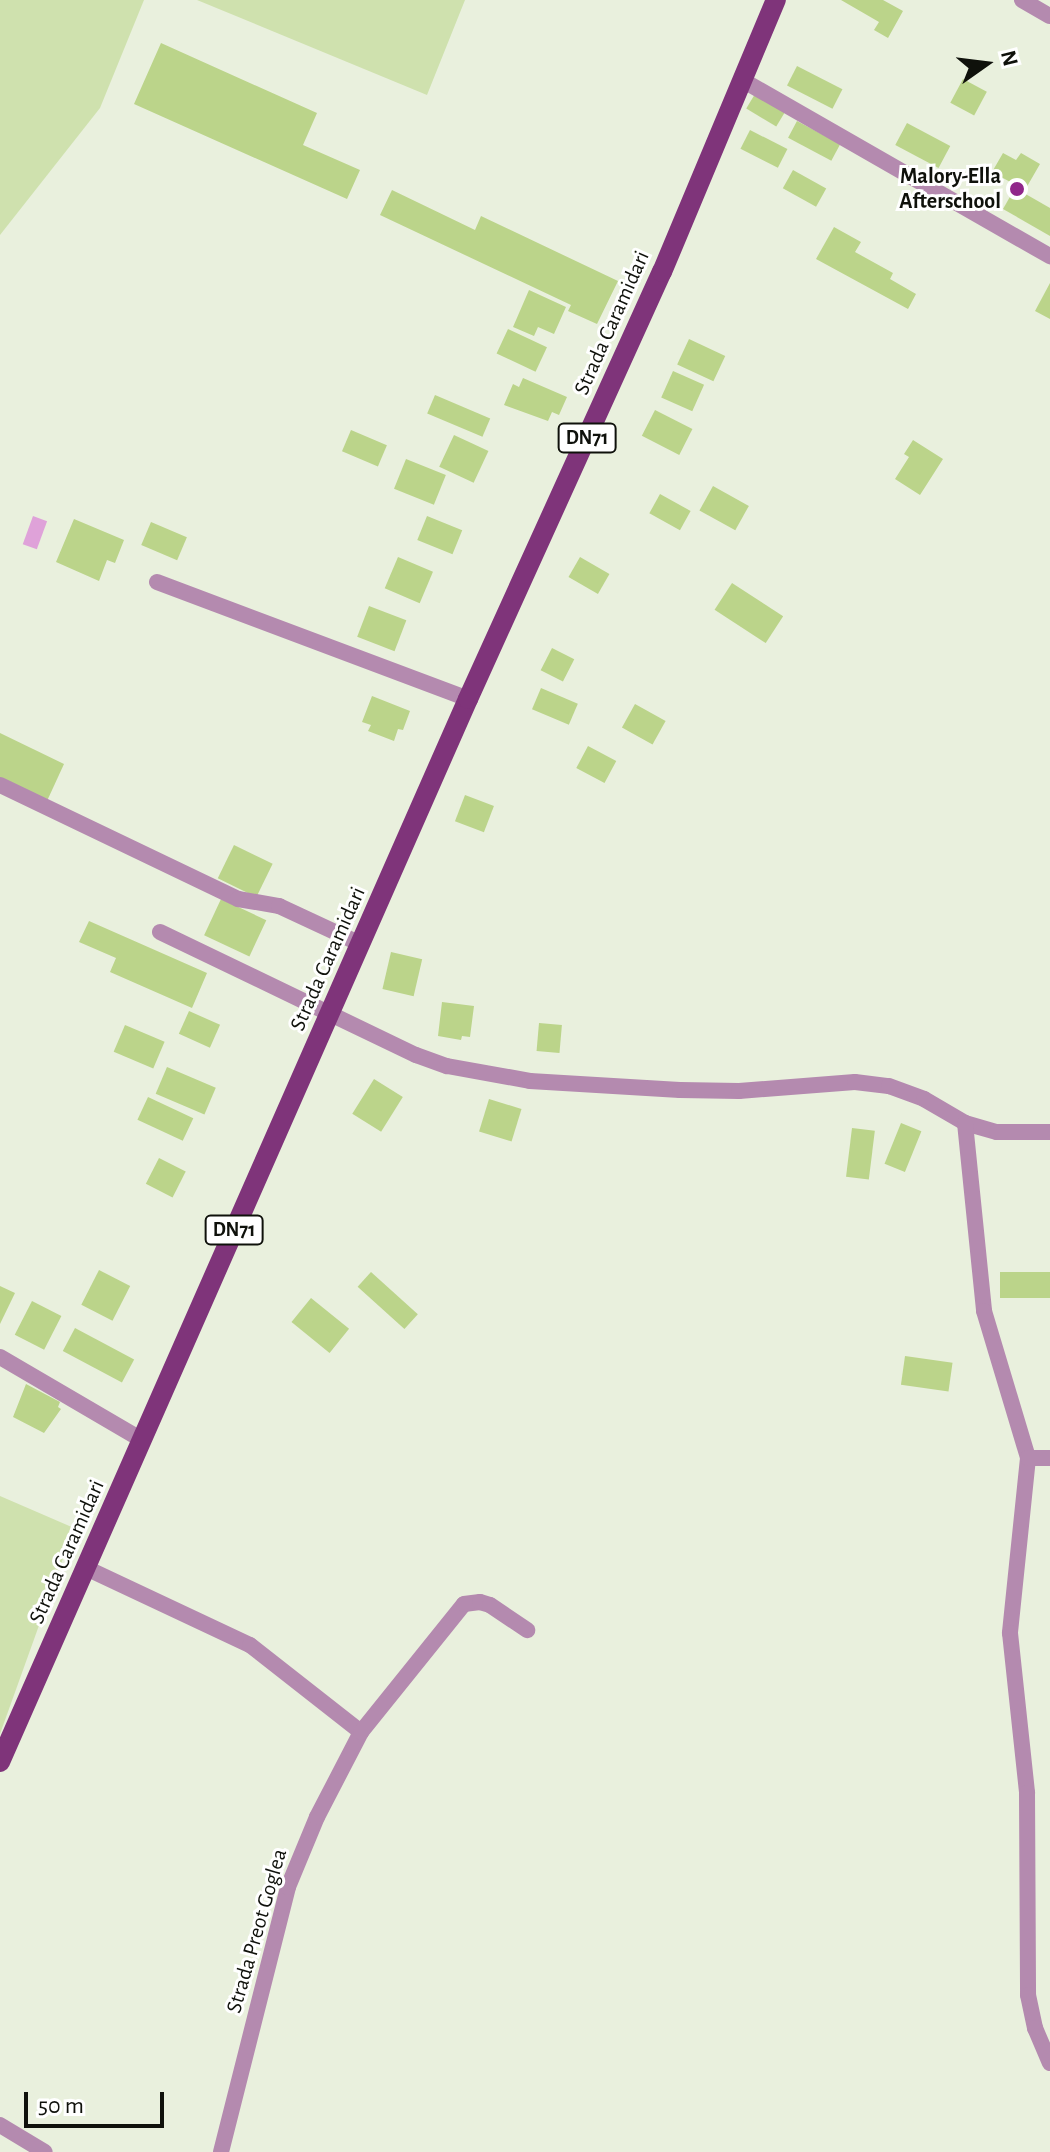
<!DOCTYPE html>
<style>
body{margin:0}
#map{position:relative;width:1050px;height:2152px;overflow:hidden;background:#e9f0dd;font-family:"Alegreya Sans",sans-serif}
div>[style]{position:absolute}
.green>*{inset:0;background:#cfe1ae}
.water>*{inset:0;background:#dfa2d9;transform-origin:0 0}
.building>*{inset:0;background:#bbd48a;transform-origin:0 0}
.minor>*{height:16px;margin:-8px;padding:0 8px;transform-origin:8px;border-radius:8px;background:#b48aaf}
.primary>*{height:20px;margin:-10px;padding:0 10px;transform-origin:10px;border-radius:10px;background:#7f347a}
.dots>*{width:22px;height:22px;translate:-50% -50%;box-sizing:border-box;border:4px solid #fff;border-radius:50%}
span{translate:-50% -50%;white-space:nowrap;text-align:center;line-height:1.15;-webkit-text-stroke:6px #fff;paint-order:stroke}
.shield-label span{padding:2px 6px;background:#fff;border:2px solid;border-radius:6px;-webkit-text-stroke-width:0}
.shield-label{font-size:20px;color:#0f110b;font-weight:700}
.poi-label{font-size:22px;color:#0f110b;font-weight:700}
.right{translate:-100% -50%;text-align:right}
.street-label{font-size:22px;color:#0f110b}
.north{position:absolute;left:946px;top:24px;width:80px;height:80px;-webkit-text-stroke:6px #fff;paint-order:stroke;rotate:76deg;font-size:22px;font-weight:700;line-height:32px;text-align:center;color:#0f110b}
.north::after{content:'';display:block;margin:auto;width:28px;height:36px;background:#0f110b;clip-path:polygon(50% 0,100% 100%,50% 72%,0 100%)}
.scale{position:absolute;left:24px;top:2092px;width:140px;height:36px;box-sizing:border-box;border:4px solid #0f110b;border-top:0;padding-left:10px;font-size:24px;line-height:28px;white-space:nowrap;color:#0f110b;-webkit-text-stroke:6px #fff;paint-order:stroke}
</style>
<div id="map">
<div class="green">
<div style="clip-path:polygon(0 0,144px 0,100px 108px,0 235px)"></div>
<div style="clip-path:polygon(197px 0,465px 0,427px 95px)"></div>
<div style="clip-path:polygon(0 1496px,74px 1528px,0 1734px)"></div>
</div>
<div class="water">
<div style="left:33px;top:516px;width:15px;height:30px;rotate:20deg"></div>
</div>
<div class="building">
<div style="clip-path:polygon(841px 0,883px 0,903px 11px,888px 38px,874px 30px,879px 22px)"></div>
<div style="clip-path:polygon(161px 43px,317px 113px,303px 145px,360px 170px,347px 199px,134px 104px)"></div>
<div style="left:797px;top:66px;width:51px;height:22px;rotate:27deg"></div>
<div style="left:963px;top:79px;width:27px;height:27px;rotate:28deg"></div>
<div style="left:755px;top:94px;width:35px;height:17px;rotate:31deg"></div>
<div style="left:797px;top:121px;width:49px;height:19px;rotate:28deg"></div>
<div style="left:907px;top:123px;width:49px;height:25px;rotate:28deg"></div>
<div style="left:750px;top:130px;width:42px;height:21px;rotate:27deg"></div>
<div style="clip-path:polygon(1003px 153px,1016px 160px,1021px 153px,1040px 164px,1025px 190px,992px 172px)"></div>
<div style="left:793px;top:170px;width:38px;height:21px;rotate:29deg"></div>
<div style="clip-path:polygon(1015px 188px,1050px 208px,1050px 236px,1003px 209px)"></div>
<div style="clip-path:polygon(392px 190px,475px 230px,481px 216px,618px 281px,597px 324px,568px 311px,571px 305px,380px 215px)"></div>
<div style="clip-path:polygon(834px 227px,861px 242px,855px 252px,893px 273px,890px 279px,916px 294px,908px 309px,816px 259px)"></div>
<div style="clip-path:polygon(1050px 283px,1050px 319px,1035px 311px)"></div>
<div style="clip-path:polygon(529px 290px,566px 307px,554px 334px,538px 327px,534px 336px,513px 327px)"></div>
<div style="left:508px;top:329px;width:43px;height:27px;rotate:25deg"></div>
<div style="left:689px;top:339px;width:40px;height:28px;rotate:25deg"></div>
<div style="left:673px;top:371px;width:34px;height:29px;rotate:24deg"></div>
<div style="clip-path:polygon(523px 378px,567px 397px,559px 415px,552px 412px,548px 421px,504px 405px,513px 384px,519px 387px)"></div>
<div style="left:435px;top:395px;width:60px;height:20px;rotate:23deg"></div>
<div style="left:655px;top:410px;width:42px;height:29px;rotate:27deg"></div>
<div style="left:351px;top:430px;width:39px;height:23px;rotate:23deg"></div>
<div style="left:454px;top:435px;width:38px;height:35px;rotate:25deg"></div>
<div style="clip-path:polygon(913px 440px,943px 459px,920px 495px,895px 479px,909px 457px,904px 454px)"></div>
<div style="left:406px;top:459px;width:43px;height:32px;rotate:22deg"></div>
<div style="left:713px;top:486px;width:41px;height:28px;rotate:29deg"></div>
<div style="left:660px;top:494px;width:35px;height:22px;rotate:29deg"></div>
<div style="left:427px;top:516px;width:38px;height:26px;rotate:22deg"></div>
<div style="clip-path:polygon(74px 519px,124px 540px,115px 563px,107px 560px,99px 581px,56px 562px)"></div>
<div style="left:151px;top:522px;width:39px;height:25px;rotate:23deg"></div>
<div style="left:398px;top:557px;width:38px;height:34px;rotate:23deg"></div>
<div style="left:580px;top:557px;width:34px;height:23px;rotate:30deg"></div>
<div style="left:732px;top:583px;width:61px;height:32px;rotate:33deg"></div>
<div style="left:369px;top:606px;width:40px;height:33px;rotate:21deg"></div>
<div style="left:552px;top:648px;width:25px;height:25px;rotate:27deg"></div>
<div style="left:541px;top:688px;width:40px;height:23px;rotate:23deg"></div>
<div style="clip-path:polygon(372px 696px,410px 711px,403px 730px,398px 729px,394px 741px,368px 731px,371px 725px,362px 722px)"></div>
<div style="left:635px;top:704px;width:35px;height:27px;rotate:29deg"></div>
<div style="clip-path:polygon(0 733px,64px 764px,47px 801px,0 778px)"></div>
<div style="left:588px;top:746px;width:32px;height:25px;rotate:28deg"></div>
<div style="left:465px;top:795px;width:31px;height:28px;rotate:21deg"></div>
<div style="left:234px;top:845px;width:43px;height:37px;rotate:26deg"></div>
<div style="left:221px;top:899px;width:50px;height:40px;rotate:25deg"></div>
<div style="clip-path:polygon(89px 921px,207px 973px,192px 1008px,110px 972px,116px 958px,79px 942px)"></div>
<div style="left:391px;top:952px;width:32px;height:38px;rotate:13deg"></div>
<div style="clip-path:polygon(442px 1002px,474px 1006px,470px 1037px,462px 1036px,461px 1040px,438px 1036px)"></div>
<div style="left:189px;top:1011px;width:34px;height:25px;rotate:24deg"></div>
<div style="left:539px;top:1023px;width:23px;height:28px;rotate:5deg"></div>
<div style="left:125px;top:1025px;width:43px;height:29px;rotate:23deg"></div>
<div style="left:167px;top:1067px;width:53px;height:29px;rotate:23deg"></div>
<div style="left:374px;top:1079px;width:34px;height:41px;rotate:32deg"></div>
<div style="left:148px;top:1097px;width:50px;height:25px;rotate:25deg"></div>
<div style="left:489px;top:1099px;width:34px;height:34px;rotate:17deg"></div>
<div style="left:901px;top:1123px;width:22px;height:44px;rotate:22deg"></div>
<div style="left:852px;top:1128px;width:23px;height:49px;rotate:7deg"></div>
<div style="left:159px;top:1158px;width:30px;height:29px;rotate:27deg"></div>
<div style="left:99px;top:1270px;width:35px;height:39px;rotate:27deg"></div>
<div style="left:371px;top:1272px;width:63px;height:20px;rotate:42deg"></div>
<div style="left:1050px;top:1272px;width:26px;height:50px;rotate:90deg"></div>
<div style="clip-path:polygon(0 1286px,15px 1293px,0 1324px)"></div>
<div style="left:311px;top:1298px;width:49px;height:31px;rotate:39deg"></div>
<div style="left:32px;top:1301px;width:33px;height:38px;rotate:27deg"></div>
<div style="left:75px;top:1328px;width:67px;height:26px;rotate:28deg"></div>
<div style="left:905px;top:1356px;width:48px;height:29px;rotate:8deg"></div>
<div style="clip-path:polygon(26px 1384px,60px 1402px,58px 1407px,61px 1409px,44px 1433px,13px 1417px)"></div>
</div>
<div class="minor">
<div style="left:1022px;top:0;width:32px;rotate:30deg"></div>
<div style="left:744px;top:81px;width:353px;rotate:29.8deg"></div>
<div style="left:157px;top:582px;width:332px;rotate:20.6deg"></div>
<div style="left:0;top:785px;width:264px;rotate:25.6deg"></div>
<div style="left:238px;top:899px;width:42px;rotate:9.7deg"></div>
<div style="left:279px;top:906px;width:90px;rotate:24.9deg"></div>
<div style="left:160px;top:932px;width:284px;rotate:25.7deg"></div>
<div style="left:416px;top:1055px;width:33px;rotate:20deg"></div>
<div style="left:447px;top:1066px;width:84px;rotate:10.2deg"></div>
<div style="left:530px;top:1081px;width:150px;rotate:3.4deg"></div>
<div style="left:680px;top:1090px;width:59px;rotate:1deg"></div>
<div style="left:739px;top:1091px;width:116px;rotate:-4.4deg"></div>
<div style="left:855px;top:1082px;width:34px;rotate:7deg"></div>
<div style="left:889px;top:1086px;width:37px;rotate:20deg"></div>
<div style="left:924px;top:1099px;width:48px;rotate:30.3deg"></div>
<div style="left:965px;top:1123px;width:33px;rotate:16deg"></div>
<div style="left:997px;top:1132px;width:53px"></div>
<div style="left:965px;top:1123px;width:189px;rotate:84.2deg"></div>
<div style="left:984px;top:1311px;width:153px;rotate:73.3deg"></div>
<div style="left:1028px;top:1458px;width:176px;rotate:95.9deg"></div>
<div style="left:1010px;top:1633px;width:161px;rotate:83.9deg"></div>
<div style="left:1027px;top:1793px;width:202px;rotate:89.7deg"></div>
<div style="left:1028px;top:1995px;width:34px;rotate:78deg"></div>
<div style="left:1035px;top:2028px;width:38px;rotate:67deg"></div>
<div style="left:0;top:1357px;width:164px;rotate:30.3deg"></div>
<div style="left:1028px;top:1458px;width:22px"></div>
<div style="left:86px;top:1568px;width:181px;rotate:25.2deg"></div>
<div style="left:250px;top:1645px;width:141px;rotate:38.1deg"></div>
<div style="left:0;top:2125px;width:52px;rotate:31deg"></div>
<div style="left:221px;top:2152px;width:273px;rotate:-75.8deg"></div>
<div style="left:288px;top:1887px;width:76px;rotate:-67.5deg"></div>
<div style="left:317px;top:1817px;width:96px;rotate:-62.6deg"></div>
<div style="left:361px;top:1732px;width:164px;rotate:-51.2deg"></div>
<div style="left:464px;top:1604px;width:16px;rotate:-7deg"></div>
<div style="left:480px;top:1602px;width:10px;rotate:17deg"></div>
<div style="left:490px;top:1605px;width:45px;rotate:34deg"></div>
</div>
<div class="primary">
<div style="left:0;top:1762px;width:1161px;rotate:-66.24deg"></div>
<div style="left:468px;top:699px;width:469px;rotate:-65.6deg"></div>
<div style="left:662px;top:272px;width:295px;rotate:-67.3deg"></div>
</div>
<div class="dots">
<div style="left:1017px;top:189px;background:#90268a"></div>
</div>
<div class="shield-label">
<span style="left:587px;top:438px">DN71</span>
<span style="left:234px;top:1230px">DN71</span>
</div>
<div class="poi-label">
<span class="right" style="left:1001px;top:189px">Malory-Ella<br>Afterschool</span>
</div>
<div class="street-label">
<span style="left:612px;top:323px;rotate:-66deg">Strada Caramidari</span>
<span style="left:328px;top:959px;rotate:-66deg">Strada Caramidari</span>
<span style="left:67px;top:1552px;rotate:-66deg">Strada Caramidari</span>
<span style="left:257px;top:1931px;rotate:-74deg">Strada Preot Goglea</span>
</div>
<div class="north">N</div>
<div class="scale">50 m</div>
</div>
